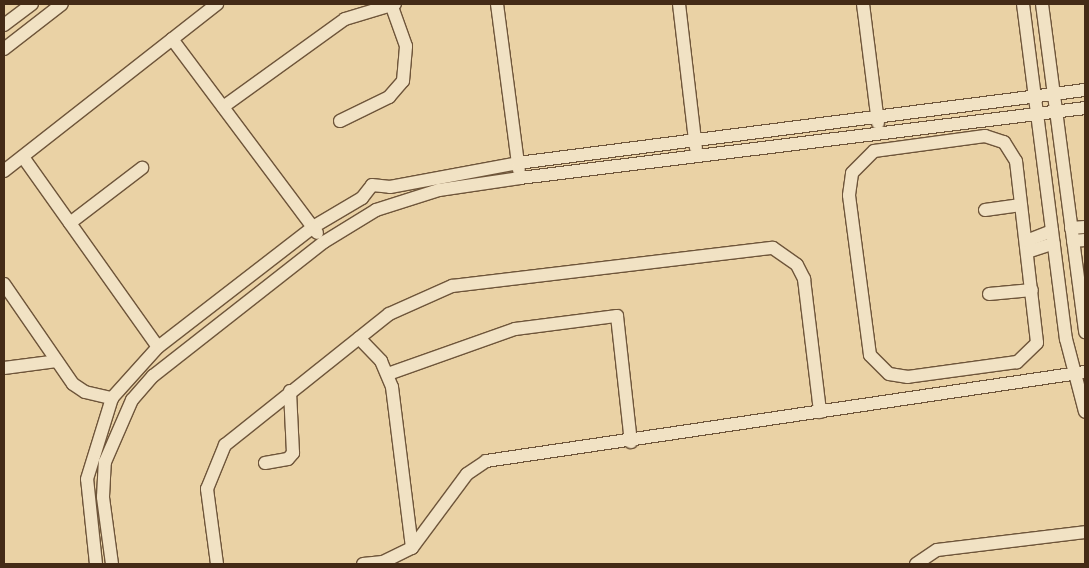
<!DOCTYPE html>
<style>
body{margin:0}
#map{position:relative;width:1089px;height:568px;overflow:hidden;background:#ead2a5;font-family:"EB Garamond",serif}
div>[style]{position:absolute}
.roads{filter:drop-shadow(1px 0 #6e553a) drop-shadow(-1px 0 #6e553a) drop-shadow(0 1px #6e553a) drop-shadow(0 -1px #6e553a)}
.minor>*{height:12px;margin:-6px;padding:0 6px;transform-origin:6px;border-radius:6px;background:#f1e2c4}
span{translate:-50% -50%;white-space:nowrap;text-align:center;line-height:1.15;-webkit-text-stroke:4px #f1e2c4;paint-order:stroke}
.frame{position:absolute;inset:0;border:5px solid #442b16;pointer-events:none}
</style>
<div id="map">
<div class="roads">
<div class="minor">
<div style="left:497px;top:4px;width:167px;rotate:82.5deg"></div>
<div style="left:679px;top:4px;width:145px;rotate:83.3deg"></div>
<div style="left:863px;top:4px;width:120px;rotate:82.8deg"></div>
<div style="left:1023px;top:4px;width:338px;rotate:82.7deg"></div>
<div style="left:1066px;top:339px;width:75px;rotate:75.4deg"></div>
<div style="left:1042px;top:4px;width:331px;rotate:82.5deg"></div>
<div style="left:4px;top:25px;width:35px;rotate:-37deg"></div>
<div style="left:172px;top:39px;width:242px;rotate:53.2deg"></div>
<div style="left:4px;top:49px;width:73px;rotate:-37.8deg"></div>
<div style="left:223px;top:107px;width:150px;rotate:-35.8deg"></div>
<div style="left:345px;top:19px;width:52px;rotate:-16.7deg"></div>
<div style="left:340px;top:121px;width:55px;rotate:-26.1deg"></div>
<div style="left:389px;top:97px;width:21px;rotate:-49deg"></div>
<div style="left:403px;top:81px;width:35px;rotate:-85deg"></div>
<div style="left:406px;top:46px;width:45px;rotate:-109.7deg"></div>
<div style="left:985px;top:136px;width:20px;rotate:18deg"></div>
<div style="left:1004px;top:142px;width:22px;rotate:58deg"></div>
<div style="left:1016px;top:161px;width:183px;rotate:83.4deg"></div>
<div style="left:1037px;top:343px;width:28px;rotate:136deg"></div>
<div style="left:1017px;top:362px;width:110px;rotate:172.2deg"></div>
<div style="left:908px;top:377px;width:19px;rotate:-171deg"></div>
<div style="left:889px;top:374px;width:27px;rotate:-135deg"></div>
<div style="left:870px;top:355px;width:161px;rotate:-97.5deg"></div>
<div style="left:849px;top:195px;width:22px;rotate:-82deg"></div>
<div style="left:852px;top:173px;width:31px;rotate:-45deg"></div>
<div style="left:874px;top:151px;width:112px;rotate:-7.7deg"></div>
<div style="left:23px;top:157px;width:233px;rotate:54.6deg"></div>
<div style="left:4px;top:171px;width:271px;rotate:-38.1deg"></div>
<div style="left:985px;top:210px;width:36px;rotate:-8deg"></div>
<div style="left:70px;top:223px;width:91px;rotate:-37.4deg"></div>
<div style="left:1071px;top:228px;width:14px;rotate:-4deg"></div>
<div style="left:1026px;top:241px;width:28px;rotate:-21deg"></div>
<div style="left:1073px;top:241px;width:12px;rotate:-5deg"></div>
<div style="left:1027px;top:252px;width:28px;rotate:-18deg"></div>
<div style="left:4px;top:284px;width:121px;rotate:55.4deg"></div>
<div style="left:73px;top:384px;width:14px;rotate:34deg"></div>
<div style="left:85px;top:392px;width:28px;rotate:13deg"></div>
<div style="left:989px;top:294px;width:43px;rotate:-5.3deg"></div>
<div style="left:359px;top:338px;width:32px;rotate:46deg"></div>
<div style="left:381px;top:361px;width:28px;rotate:67deg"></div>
<div style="left:392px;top:387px;width:162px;rotate:82.9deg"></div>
<div style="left:4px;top:368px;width:53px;rotate:-7.5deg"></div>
<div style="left:388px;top:374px;width:135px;rotate:-19.5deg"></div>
<div style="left:515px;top:329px;width:103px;rotate:-7.3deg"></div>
<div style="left:617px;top:316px;width:127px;rotate:83.7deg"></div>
<div style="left:265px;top:463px;width:23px;rotate:-10deg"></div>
<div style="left:288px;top:459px;width:8px;rotate:-50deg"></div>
<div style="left:293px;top:453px;width:62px;rotate:-92.8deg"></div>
<div style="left:96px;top:564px;width:85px;rotate:-96deg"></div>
<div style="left:87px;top:479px;width:85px;rotate:-72.8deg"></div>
<div style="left:112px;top:398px;width:69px;rotate:-48deg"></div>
<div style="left:158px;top:347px;width:196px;rotate:-37.7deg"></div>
<div style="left:313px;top:227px;width:57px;rotate:-30.6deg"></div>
<div style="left:362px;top:198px;width:16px;rotate:-52deg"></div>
<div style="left:372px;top:185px;width:18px;rotate:6deg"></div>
<div style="left:390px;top:187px;width:130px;rotate:-10.6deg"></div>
<div style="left:518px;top:163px;width:572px;rotate:-7.34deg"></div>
<div style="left:112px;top:564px;width:68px;rotate:-97.7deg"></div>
<div style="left:103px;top:497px;width:35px;rotate:-87deg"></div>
<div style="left:105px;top:462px;width:68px;rotate:-66.5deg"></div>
<div style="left:132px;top:400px;width:32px;rotate:-49deg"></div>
<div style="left:153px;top:376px;width:217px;rotate:-38.1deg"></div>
<div style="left:324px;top:242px;width:61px;rotate:-31.6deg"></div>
<div style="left:376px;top:210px;width:66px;rotate:-17.6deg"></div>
<div style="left:439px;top:190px;width:82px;rotate:-8.4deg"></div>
<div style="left:520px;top:178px;width:569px;rotate:-7.06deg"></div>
<div style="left:217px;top:564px;width:76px;rotate:-97.6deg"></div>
<div style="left:207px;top:489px;width:48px;rotate:-67.8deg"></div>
<div style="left:225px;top:445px;width:210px;rotate:-38.6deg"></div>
<div style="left:389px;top:314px;width:69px;rotate:-24deg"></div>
<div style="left:452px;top:286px;width:323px;rotate:-6.8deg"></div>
<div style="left:773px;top:248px;width:29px;rotate:35deg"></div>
<div style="left:797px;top:265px;width:16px;rotate:63deg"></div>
<div style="left:804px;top:279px;width:134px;rotate:83.1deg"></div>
<div style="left:363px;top:564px;width:20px;rotate:-6deg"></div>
<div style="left:383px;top:562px;width:32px;rotate:-26deg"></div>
<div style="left:412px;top:548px;width:92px;rotate:-53.4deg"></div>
<div style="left:467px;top:474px;width:23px;rotate:-34deg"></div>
<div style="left:486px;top:461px;width:606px;rotate:-8.45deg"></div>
<div style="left:916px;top:564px;width:25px;rotate:-34deg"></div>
<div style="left:937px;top:550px;width:149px;rotate:-6.9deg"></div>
</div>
</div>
<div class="frame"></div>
</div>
